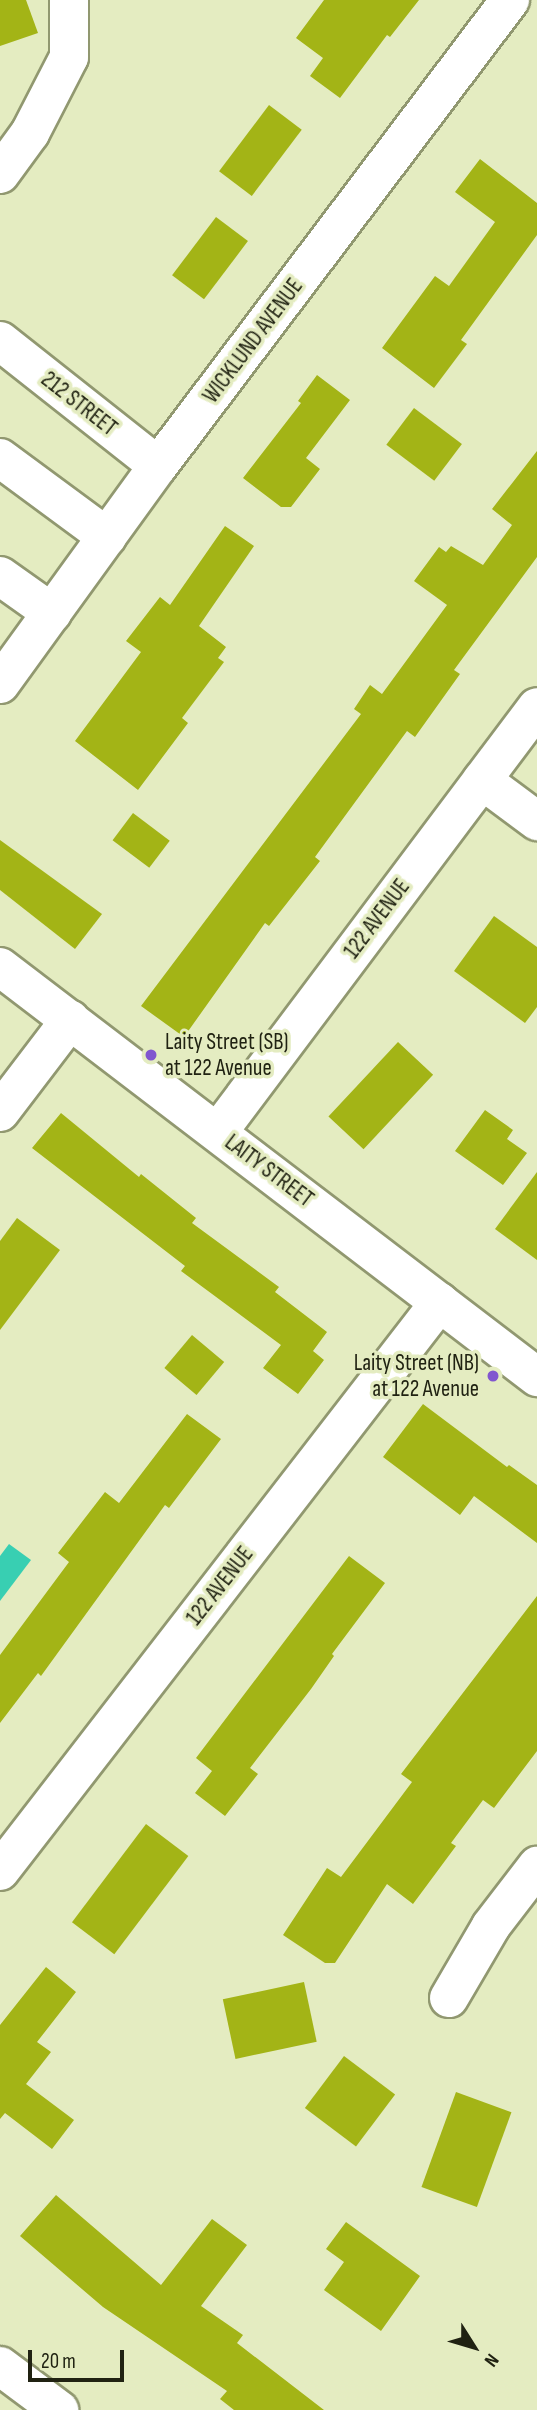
<!DOCTYPE html>
<style>
body{margin:0}
#map{position:relative;width:537px;height:2410px;overflow:hidden;background:#e4ecc1;font-family:"Sofia Sans Condensed",sans-serif}
div>[style]{position:absolute}
.water>*{inset:0;background:#38cfb2}
.building>*{inset:0;background:#a3b416;transform-origin:0 0}
.roads{filter:drop-shadow(2px 0 #919870) drop-shadow(-2px 0 #919870) drop-shadow(0 2px #919870) drop-shadow(0 -2px #919870)}
.minor>*{height:38px;margin:-19px;padding:0 19px;transform-origin:19px;border-radius:19px;background:#fff}
.dots>*{width:19px;height:19px;translate:-50% -50%;box-sizing:border-box;border:4px solid #e4ecc1;border-radius:50%}
span{translate:-50% -50%;white-space:nowrap;text-align:center;line-height:1.15;-webkit-text-stroke:7px #e4ecc1;paint-order:stroke}
.street-label{font-size:23px;color:#202212}
.poi-label{font-size:23px;color:#202212}
.left{translate:0 -50%;text-align:left}
.right{translate:-100% -50%;text-align:right}
.north{position:absolute;left:439px;top:2312px;width:70px;height:70px;-webkit-text-stroke:5px #e4ecc1;paint-order:stroke;rotate:127deg;font-size:19px;font-weight:700;line-height:28px;text-align:center;color:#202212}
.north::after{content:'';display:block;margin:auto;width:24px;height:32px;background:#202212;clip-path:polygon(50% 0,100% 100%,50% 72%,0 100%)}
.scale{position:absolute;left:28px;top:2350px;width:96px;height:32px;box-sizing:border-box;border:4px solid #202212;border-top:0;padding-left:9px;font-size:21px;line-height:24px;white-space:nowrap;color:#202212;-webkit-text-stroke:5px #e4ecc1;paint-order:stroke}
</style>
<div id="map">
<div class="water">
<div style="clip-path:polygon(9px 1544px,31px 1560px,0 1601px,0 1556px)"></div>
</div>
<div class="building">
<div style="clip-path:polygon(0 0,26px 0,38px 33px,0 46px)"></div>
<div style="clip-path:polygon(324px 0,419px 0,390px 37px,387px 35px,340px 98px,310px 76px,323px 58px,296px 38px)"></div>
<div style="left:269px;top:105px;width:41px;height:83px;rotate:37deg"></div>
<div style="clip-path:polygon(480px 159px,537px 203px,537px 235px,461px 340px,467px 344px,434px 388px,382px 348px,435px 276px,449px 286px,495px 222px,455px 192px)"></div>
<div style="left:216px;top:217px;width:40px;height:73px;rotate:37deg"></div>
<div style="clip-path:polygon(317px 375px,350px 400px,306px 458px,320px 469px,291px 507px,281px 507px,243px 478px,301px 403px,298px 401px)"></div>
<div style="left:414px;top:408px;width:60px;height:46px;rotate:37deg"></div>
<div style="clip-path:polygon(537px 451px,537px 557px,454px 670px,460px 674px,415px 737px,407px 731px,315px 857px,320px 861px,269px 926px,265px 923px,184px 1037px,141px 1006px,361px 714px,354px 709px,370px 685px,382px 694px,447px 605px,414px 581px,439px 547px,446px 552px,451px 546px,483px 565px,512px 525px,492px 509px)"></div>
<div style="clip-path:polygon(225px 526px,254px 546px,199px 626px,226px 647px,218px 658px,224px 662px,182px 718px,188px 723px,138px 790px,75px 741px,141px 652px,126px 641px,160px 597px,170px 605px)"></div>
<div style="left:133px;top:813px;width:46px;height:34px;rotate:37deg"></div>
<div style="clip-path:polygon(0 840px,102px 914px,75px 949px,0 890px)"></div>
<div style="clip-path:polygon(494px 916px,537px 947px,537px 1007px,525px 1023px,454px 971px)"></div>
<div style="left:398px;top:1042px;width:48px;height:102px;rotate:43deg"></div>
<div style="clip-path:polygon(485px 1110px,513px 1130px,507px 1139px,527px 1153px,503px 1185px,455px 1151px)"></div>
<div style="clip-path:polygon(61px 1113px,139px 1177px,141px 1174px,196px 1218px,192px 1223px,279px 1287px,275px 1292px,327px 1332px,313px 1351px,324px 1360px,298px 1394px,263px 1368px,281px 1345px,181px 1271px,185px 1266px,32px 1148px)"></div>
<div style="clip-path:polygon(537px 1172px,537px 1260px,495px 1229px)"></div>
<div style="clip-path:polygon(17px 1218px,60px 1250px,0 1330px,0 1241px)"></div>
<div style="left:192px;top:1335px;width:42px;height:43px;rotate:40deg"></div>
<div style="clip-path:polygon(423px 1404px,507px 1467px,509px 1465px,537px 1485px,537px 1543px,474px 1496px,460px 1515px,383px 1457px)"></div>
<div style="clip-path:polygon(187px 1414px,221px 1439px,169px 1508px,165px 1505px,41px 1676px,38px 1673px,0 1723px,0 1655px,69px 1562px,58px 1553px,105px 1492px,119px 1503px)"></div>
<div style="clip-path:polygon(349px 1556px,385px 1583px,332px 1654px,334px 1656px,311px 1689px,250px 1768px,258px 1774px,225px 1816px,195px 1793px,212px 1771px,196px 1758px)"></div>
<div style="clip-path:polygon(537px 1596px,537px 1751px,494px 1808px,483px 1800px,451px 1843px,456px 1846px,413px 1904px,387px 1884px,335px 1963px,325px 1963px,283px 1935px,327px 1868px,341px 1877px,412px 1782px,401px 1774px)"></div>
<div style="left:146px;top:1824px;width:53px;height:123px;rotate:37deg"></div>
<div style="clip-path:polygon(46px 1967px,76px 1992px,37px 2042px,51px 2052px,26px 2084px,74px 2120px,52px 2149px,5px 2113px,0 2119px,0 2025px)"></div>
<div style="left:304px;top:1982px;width:61px;height:83px;rotate:78deg"></div>
<div style="left:344px;top:2056px;width:64px;height:65px;rotate:37deg"></div>
<div style="left:456px;top:2092px;width:59px;height:101px;rotate:20deg"></div>
<div style="clip-path:polygon(56px 2195px,161px 2285px,212px 2219px,247px 2245px,201px 2306px,243px 2335px,237px 2343px,324px 2410px,234px 2410px,220px 2399px,227px 2391px,103px 2307px,20px 2236px)"></div>
<div style="clip-path:polygon(346px 2222px,420px 2276px,381px 2331px,324px 2290px,344px 2262px,326px 2249px)"></div>
</div>
<div class="roads">
<div class="minor">
<div style="left:0;top:174px;width:51px;rotate:-53.8deg"></div>
<div style="left:30px;top:133px;width:85px;rotate:-62.8deg"></div>
<div style="left:69px;top:57px;width:57px;rotate:-90deg"></div>
<div style="left:0;top:341px;width:201px;rotate:38.3deg"></div>
<div style="left:0;top:458px;width:133px;rotate:36.4deg"></div>
<div style="left:0;top:576px;width:64px;rotate:35.4deg"></div>
<div style="left:0;top:684px;width:269px;rotate:-54.1deg"></div>
<div style="left:158px;top:466px;width:584px;rotate:-52.93deg"></div>
<div style="left:482px;top:780px;width:69px;rotate:36.7deg"></div>
<div style="left:0;top:967px;width:676px;rotate:37.36deg"></div>
<div style="left:0;top:1112px;width:116px;rotate:-52.7deg"></div>
<div style="left:218px;top:1132px;width:531px;rotate:-53.11deg"></div>
<div style="left:0;top:1871px;width:719px;rotate:-52.29deg"></div>
<div style="left:449px;top:1998px;width:83px;rotate:-59.7deg"></div>
<div style="left:491px;top:1926px;width:76px;rotate:-52.5deg"></div>
<div style="left:0;top:2366px;width:74px;rotate:36.7deg"></div>
</div>
</div>
<div class="dots">
<div style="left:151px;top:1055px;background:#8156cf"></div>
<div style="left:493px;top:1376px;background:#8156cf"></div>
</div>
<div class="street-label">
<span style="left:253px;top:341px;rotate:-53deg">WICKLUND AVENUE</span>
<span style="left:79px;top:404px;rotate:38deg">212 STREET</span>
<span style="left:377px;top:919px;rotate:-53deg">122 AVENUE</span>
<span style="left:269px;top:1171px;rotate:37deg">LAITY STREET</span>
<span style="left:220px;top:1586px;rotate:-52deg">122 AVENUE</span>
</div>
<div class="poi-label">
<span class="left" style="left:165px;top:1055px">Laity Street (SB)<br>at 122 Avenue</span>
<span class="right" style="left:479px;top:1376px">Laity Street (NB)<br>at 122 Avenue</span>
</div>
<div class="north">N</div>
<div class="scale">20 m</div>
</div>
